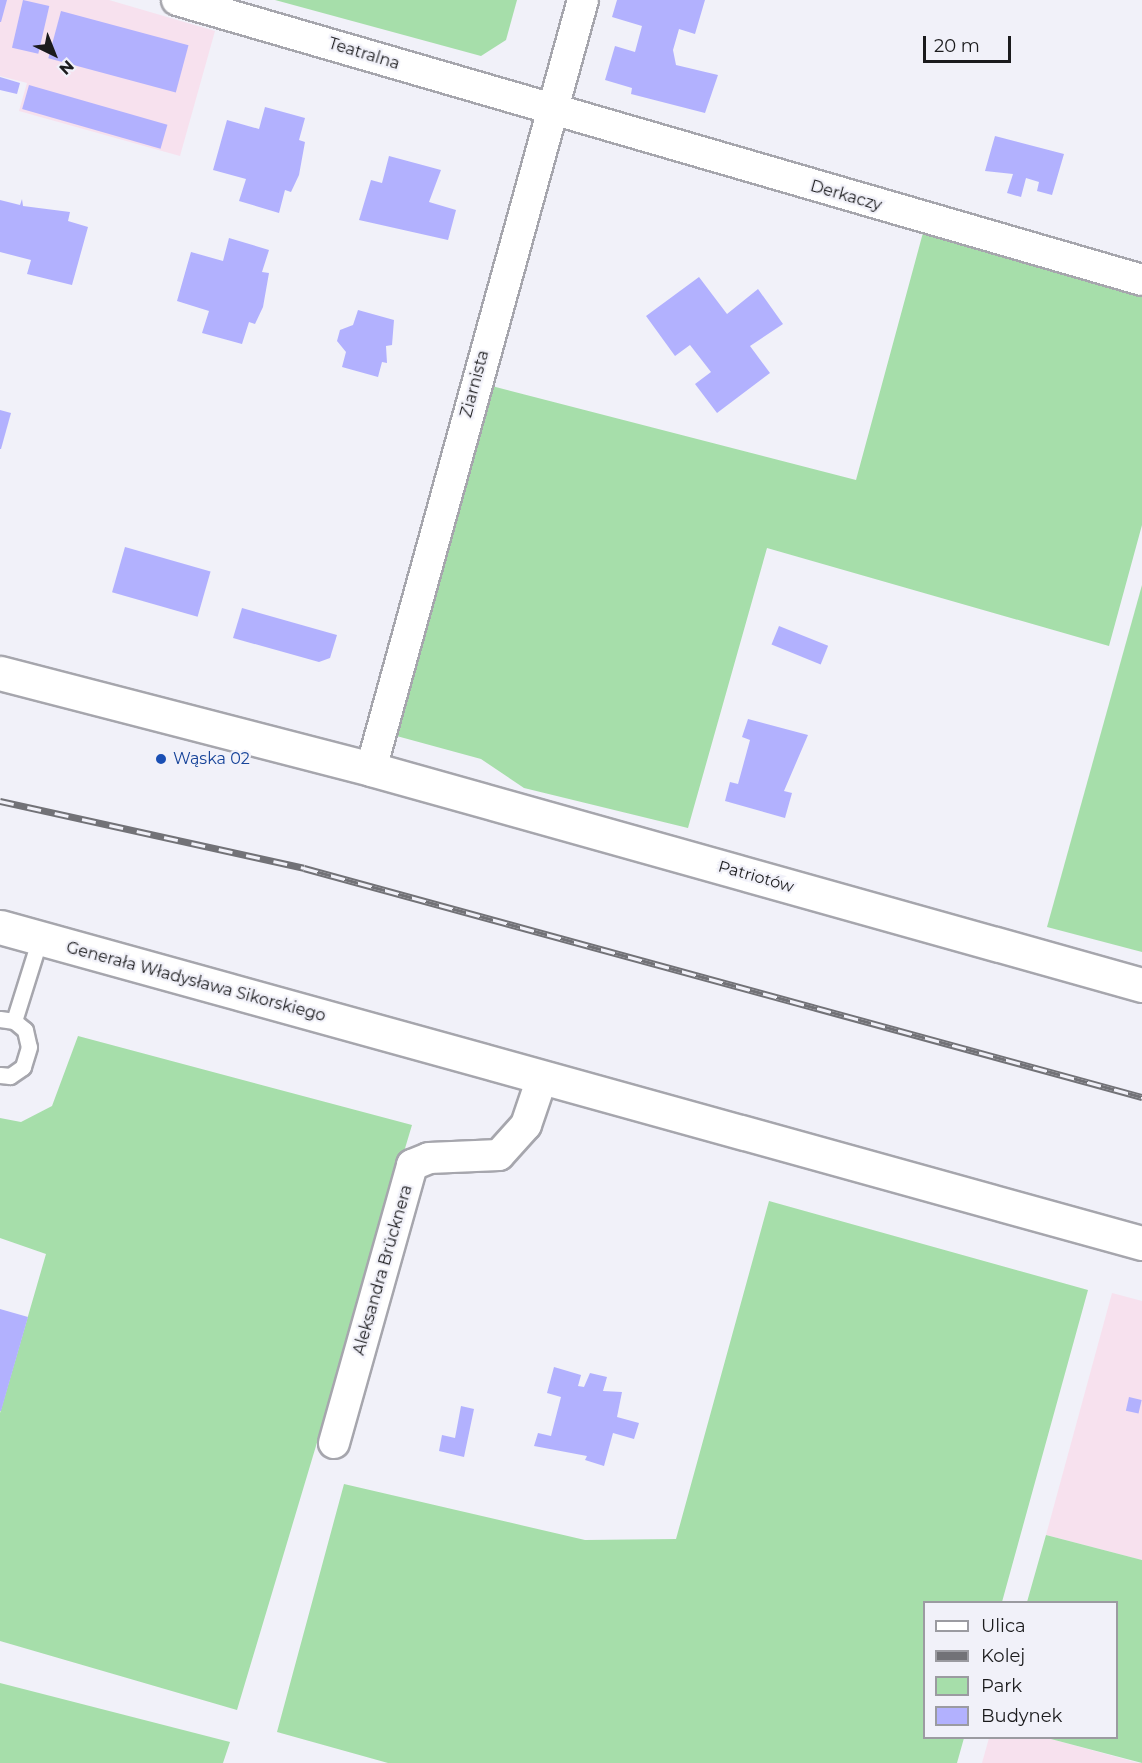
<!DOCTYPE html>
<meta charset="utf-8">
<style>
body{margin:0}
#map{position:relative;width:1142px;height:1763px;overflow:hidden;background:#f1f1f9;font-family:Montserrat,sans-serif}
div>[style]{position:absolute}
.industrial>*{inset:0;background:#f7e1ee}
.green>*{inset:0;background:#a6deaa}
.building>*{inset:0;background:#b2b1fe;transform-origin:0 0}
.roads{filter:drop-shadow(2px 0 #a6a6ad) drop-shadow(-2px 0 #a6a6ad) drop-shadow(0 2px #a6a6ad) drop-shadow(0 -2px #a6a6ad)}
.service>*{height:15px;margin:-7.5px;padding:0 7.5px;transform-origin:7.5px;border-radius:7.5px;background:#fff}
.minor>*{height:30px;margin:-15px;padding:0 15px;transform-origin:15px;border-radius:15px;background:#fff}
.secondary>*{height:33px;margin:-16.5px;padding:0 16.5px;transform-origin:16.5px;border-radius:16.5px;background:#fff}
.rail>*{height:7px;margin-top:-3.5px;transform-origin:0;background:repeating-linear-gradient(90deg,#f1f1f9 0 14px,#727277 0 28px);box-sizing:border-box;border-block:2px solid #727277}
.dots>*{width:16px;height:16px;translate:-50% -50%;box-sizing:border-box;border:3px solid #f1f1f9;border-radius:50%}
span{translate:-50% -50%;white-space:nowrap;text-align:center;line-height:1.15;-webkit-text-stroke:4.5px #f1f1f9;paint-order:stroke}
.street-label{font-size:16px;color:#1b1b1d}
.transit-label{font-size:16px;color:#164399}
.left{translate:0 -50%;text-align:left}
.legend{position:absolute;left:923px;top:1601px;width:195px;height:138px;box-sizing:border-box;background:#f1f1f9;border:2px solid #9b9ba1;margin:0;padding:8px 10px;list-style:none;font-size:18px;color:#1b1b1d}
.legend li{display:flex;align-items:center;gap:12px;height:30px}
.legend b{width:30px;border:2px solid #9b9ba1}
.north{position:absolute;left:24px;top:24px;width:60px;height:60px;-webkit-text-stroke:4px #f1f1f9;paint-order:stroke;rotate:137deg;font-size:16px;font-weight:700;line-height:24px;text-align:center;color:#1b1b1d}
.north::after{content:'';display:block;margin:auto;width:21px;height:27px;background:#1b1b1d;clip-path:polygon(50% 0,100% 100%,50% 72%,0 100%)}
.scale{position:absolute;left:923px;top:36px;width:88px;height:27px;box-sizing:border-box;border:3px solid #1b1b1d;border-top:0;padding-left:8px;font-size:18px;line-height:21px;white-space:nowrap;color:#1b1b1d;-webkit-text-stroke:4px #f1f1f9;paint-order:stroke}
</style>
<div id="map">
<div class="industrial">
<div style="clip-path:polygon(0 0,109px 0,215px 31px,180px 156px,19px 111px,27px 83px,0 76px)"></div>
<div style="clip-path:polygon(1112px 1293px,1142px 1301px,1142px 1560px,1046px 1535px)"></div>
<div style="clip-path:polygon(989px 1738px,1047px 1738px,1139px 1763px,982px 1763px)"></div>
</div>
<div class="green">
<div style="clip-path:polygon(275px 0,517px 0,506px 40px,481px 56px)"></div>
<div style="clip-path:polygon(924px 229px,1142px 289px,1142px 525px,1109px 646px,767px 548px,688px 828px,524px 788px,481px 759px,393px 735px,488px 385px,856px 480px)"></div>
<div style="clip-path:polygon(1142px 585px,1142px 952px,1047px 927px)"></div>
<div style="clip-path:polygon(78px 1036px,412px 1125px,237px 1710px,0 1641px,0 1413px,46px 1254px,0 1238px,0 1118px,21px 1122px,52px 1106px)"></div>
<div style="clip-path:polygon(769px 1201px,1088px 1290px,1002px 1602px,924px 1602px,924px 1738px,964px 1738px,957px 1763px,388px 1763px,277px 1732px,344px 1484px,585px 1540px,676px 1539px)"></div>
<div style="clip-path:polygon(1046px 1535px,1142px 1560px,1142px 1763px,1047px 1738px,1116px 1738px,1116px 1602px,1027px 1602px)"></div>
<div style="clip-path:polygon(0 1683px,230px 1742px,223px 1763px,0 1763px)"></div>
</div>
<div class="building">
<div style="clip-path:polygon(0 0,7px 0,1px 22px,0 22px)"></div>
<div style="left:23px;top:0;width:27px;height:49px;rotate:13deg"></div>
<div style="clip-path:polygon(617px 0,705px 0,695px 34px,679px 29px,673px 50px,676px 65px,718px 75px,705px 113px,631px 94px,632px 88px,605px 80px,615px 46px,635px 52px,642px 26px,612px 17px)"></div>
<div style="left:61px;top:11px;width:132px;height:49px;rotate:15deg"></div>
<div style="clip-path:polygon(0 77px,20px 83px,17px 94px,0 90px)"></div>
<div style="left:29px;top:85px;width:144px;height:25px;rotate:16deg"></div>
<div style="clip-path:polygon(265px 107px,305px 118px,299px 140px,305px 142px,299px 175px,291px 192px,285px 190px,279px 213px,239px 201px,246px 179px,213px 170px,227px 120px,259px 129px)"></div>
<div style="clip-path:polygon(995px 136px,1064px 154px,1052px 195px,1037px 191px,1039px 182px,1026px 178px,1021px 197px,1007px 193px,1013px 174px,985px 171px)"></div>
<div style="clip-path:polygon(389px 156px,441px 170px,429px 202px,456px 210px,448px 240px,359px 220px,371px 180px,382px 183px)"></div>
<div style="clip-path:polygon(22px 199px,23px 206px,70px 212px,68px 221px,88px 227px,72px 285px,27px 274px,31px 260px,0 252px,0 200px,20px 205px)"></div>
<div style="clip-path:polygon(229px 238px,269px 250px,262px 272px,269px 273px,263px 307px,255px 324px,249px 322px,242px 344px,202px 333px,209px 311px,177px 301px,191px 252px,223px 261px)"></div>
<div style="clip-path:polygon(699px 277px,727px 314px,758px 289px,783px 324px,750px 346px,770px 373px,717px 413px,695px 384px,711px 372px,690px 345px,675px 356px,646px 316px)"></div>
<div style="clip-path:polygon(358px 310px,394px 320px,392px 345px,386px 346px,387px 363px,382px 362px,378px 377px,342px 367px,346px 352px,337px 341px,340px 330px,353px 325px)"></div>
<div style="clip-path:polygon(0 410px,11px 413px,1px 449px,0 449px)"></div>
<div style="left:125px;top:547px;width:89px;height:47px;rotate:16deg"></div>
<div style="clip-path:polygon(242px 608px,337px 635px,330px 658px,319px 662px,233px 638px)"></div>
<div style="left:779px;top:626px;width:53px;height:20px;rotate:22deg"></div>
<div style="clip-path:polygon(748px 719px,808px 735px,784px 791px,792px 793px,785px 818px,725px 801px,730px 782px,738px 784px,750px 740px,742px 737px)"></div>
<div style="clip-path:polygon(0 1309px,28px 1317px,1px 1411px,0 1411px)"></div>
<div style="clip-path:polygon(554px 1367px,581px 1375px,578px 1386px,584px 1387px,590px 1373px,607px 1377px,603px 1391px,622px 1392px,617px 1417px,639px 1423px,634px 1439px,613px 1433px,604px 1466px,585px 1460px,587px 1456px,534px 1446px,538px 1433px,551px 1436px,561px 1397px,547px 1393px)"></div>
<div style="left:1129px;top:1397px;width:13px;height:14px;rotate:13deg"></div>
<div style="clip-path:polygon(461px 1406px,474px 1409px,464px 1457px,439px 1451px,442px 1435px,455px 1438px)"></div>
</div>
<div class="roads">
<div class="service">
<div style="left:0;top:1019px;width:14px;rotate:8deg"></div>
<div style="left:14px;top:1021px;width:14px;rotate:39deg"></div>
<div style="left:25px;top:1030px;width:17px;rotate:77deg"></div>
<div style="left:29px;top:1047px;width:21px;rotate:107deg"></div>
<div style="left:23px;top:1067px;width:16px;rotate:145deg"></div>
<div style="left:10px;top:1076px;width:10px;rotate:-174deg"></div>
<div style="left:14px;top:1021px;width:87px;rotate:-72.6deg"></div>
</div>
<div class="minor">
<div style="left:177px;top:0;width:1005px;rotate:16.18deg"></div>
<div style="left:371px;top:769px;width:798px;rotate:-74.59deg"></div>
<div style="left:334px;top:1443px;width:289px;rotate:-74.3deg"></div>
<div style="left:412px;top:1165px;width:18px;rotate:-22deg"></div>
<div style="left:429px;top:1158px;width:70px;rotate:-2.5deg"></div>
<div style="left:499px;top:1155px;width:40px;rotate:-48deg"></div>
<div style="left:526px;top:1125px;width:50px;rotate:-71.2deg"></div>
</div>
<div class="secondary">
<div style="left:0;top:673px;width:383px;rotate:14.5deg"></div>
<div style="left:371px;top:769px;width:801px;rotate:15.65deg"></div>
<div style="left:0;top:927px;width:1185px;rotate:15.47deg"></div>
</div>
</div>
<div class="rail">
<div style="left:0;top:801px;width:311px;rotate:12.4deg"></div>
<div style="left:304px;top:868px;width:869px;rotate:15.28deg"></div>
</div>
<div class="dots">
<div style="left:161px;top:759px;background:#1a4fb4"></div>
</div>
<div class="street-label">
<span style="left:364px;top:54px;rotate:17deg">Teatralna</span>
<span style="left:846px;top:196px;rotate:16deg">Derkaczy</span>
<span style="left:475px;top:384px;rotate:-75deg">Ziarnista</span>
<span style="left:756px;top:877px;rotate:16deg">Patriotów</span>
<span style="left:196px;top:982px;rotate:15deg">Generała Władysława Sikorskiego</span>
<span style="left:383px;top:1270px;rotate:-74deg">Aleksandra Brücknera</span>
</div>
<div class="transit-label">
<span class="left" style="left:173px;top:759px">Wąska 02</span>
</div>
<ul class="legend">
<li><b style="height:8px;background:#fff"></b>Ulica</li>
<li><b style="height:8px;background:#727277"></b>Kolej</li>
<li><b style="height:16px;background:#a6deaa"></b>Park</li>
<li><b style="height:16px;background:#b2b1fe"></b>Budynek</li>
</ul>
<div class="north">N</div>
<div class="scale">20 m</div>
</div>
